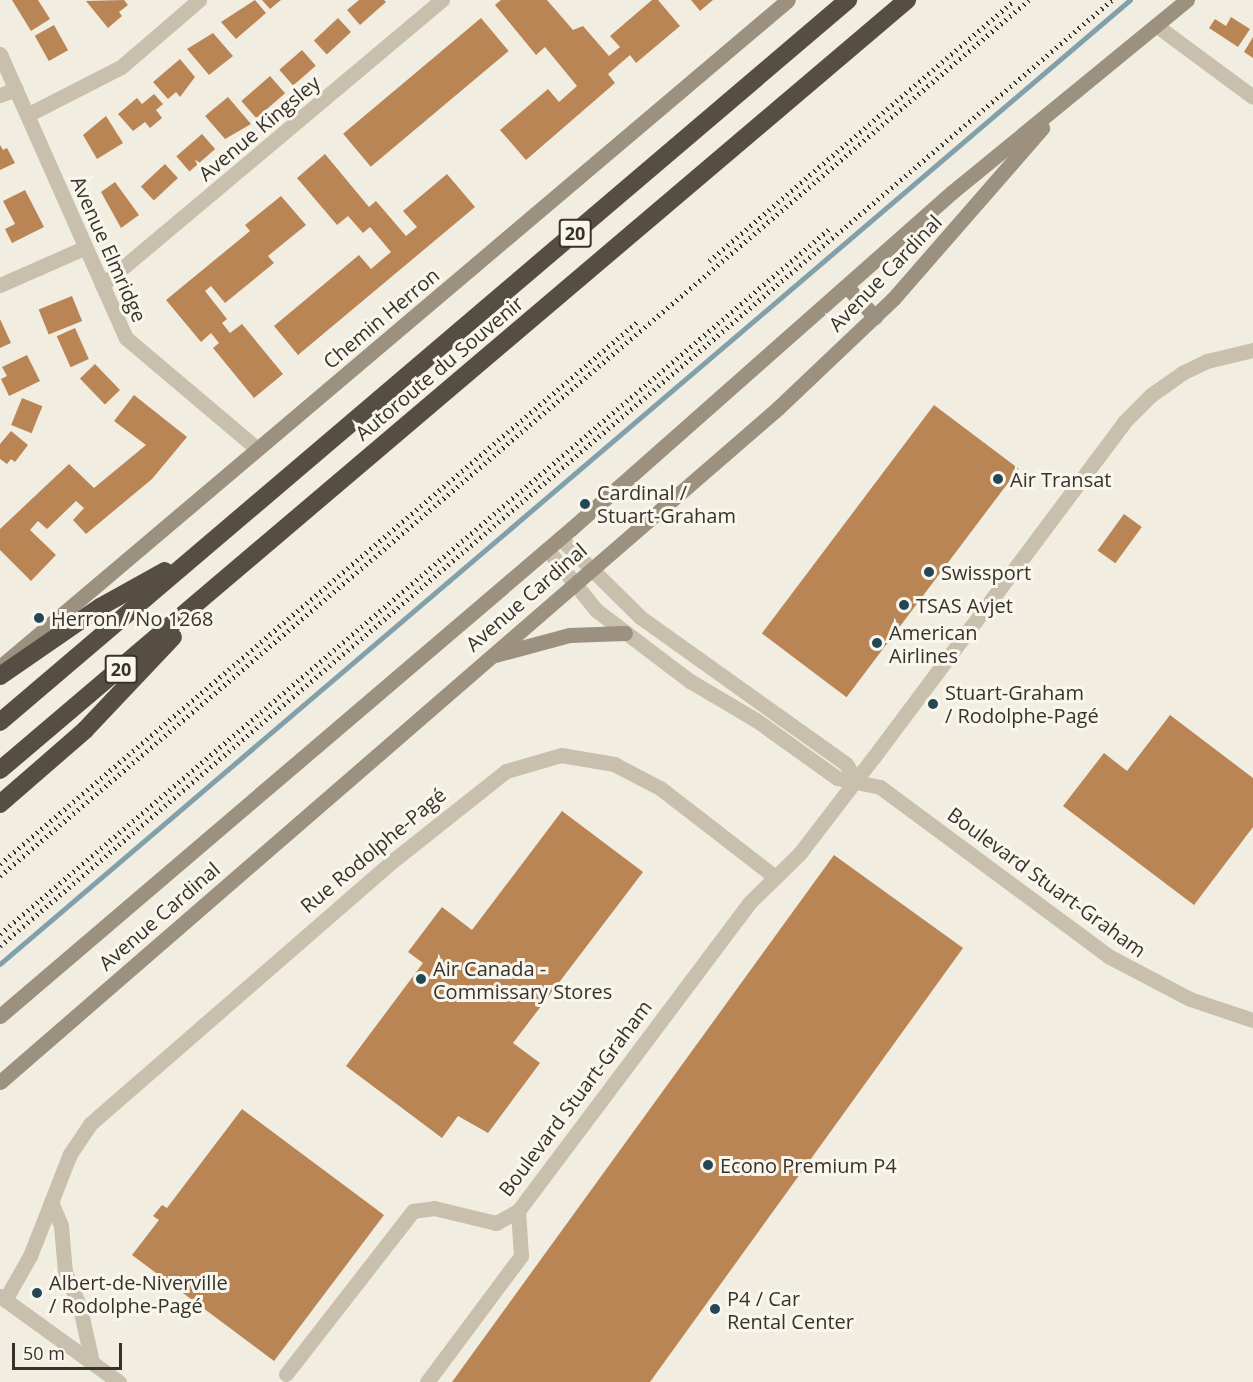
<!DOCTYPE html>
<meta charset="utf-8">
<style>
body{margin:0}
#map{position:relative;width:1253px;height:1382px;overflow:hidden;background:#f1ede1;font-family:"Open Sans",sans-serif}
div>[style]{position:absolute}
.stream>*{height:4.5px;margin:-2.25px;padding:0 2.25px;transform-origin:2.25px;border-radius:2.25px;background:#82a0ab}
.building>*{inset:0;background:#ba8555;transform-origin:0 0}
.minor>*{height:15px;margin:-7.5px;padding:0 7.5px;transform-origin:7.5px;border-radius:7.5px;background:#c8c0ad}
.tertiary>*{height:15px;margin:-7.5px;padding:0 7.5px;transform-origin:7.5px;border-radius:7.5px;background:#c8c0ad}
.secondary>*{height:15px;margin:-7.5px;padding:0 7.5px;transform-origin:7.5px;border-radius:7.5px;background:#9c907f}
.motorway>*{height:18px;margin:-9px;padding:0 9px;transform-origin:9px;border-radius:9px;background:#574e43}
.rail>*{height:4.5px;margin-top:-2.25px;transform-origin:0;background:repeating-linear-gradient(90deg,#38322b 0 1.5px,transparent 0 6px)}
.dots>*{width:16px;height:16px;translate:-50% -50%;box-sizing:border-box;border:3px solid #f9f6ed;border-radius:50%}
span{translate:-50% -50%;white-space:nowrap;text-align:center;line-height:1.15;-webkit-text-stroke:6px #f9f6ed;paint-order:stroke}
.shield-label span{padding:2px 4px;background:#f9f6ed;border:2px solid;border-radius:4px;-webkit-text-stroke-width:0}
.shield-label{font-size:18px;color:#38322b;font-weight:700}
.street-label{font-size:20px;color:#38322b}
.poi-label{font-size:20px;color:#38322b}
.left{translate:0 -50%;text-align:left}
.scale{position:absolute;left:12px;top:1343px;width:110px;height:27px;box-sizing:border-box;border:3px solid #38322b;border-top:0;padding-left:8px;font-size:18px;line-height:21px;white-space:nowrap;color:#38322b;-webkit-text-stroke:4px #f9f6ed;paint-order:stroke}
</style>
<div id="map">
<div class="stream">
<div style="left:0;top:964px;width:1485px;rotate:-40.47deg"></div>
</div>
<div class="building">
<div style="clip-path:polygon(12px 0,38px 0,50px 19px,31px 31px)"></div>
<div style="clip-path:polygon(124px 0,128px 5px,119px 12px,122px 16px,108px 28px,86px 1px)"></div>
<div style="clip-path:polygon(255px 0,266px 13px,236px 39px,221px 22px)"></div>
<div style="clip-path:polygon(262px 0,281px 0,270px 9px)"></div>
<div style="clip-path:polygon(359px 0,384px 0,386px 2px,360px 25px,347px 10px)"></div>
<div style="clip-path:polygon(501px 0,547px 0,573px 30px,583px 26px,609px 56px,620px 47px,610px 36px,652px 0,658px 0,680px 26px,636px 63px,630px 55px,608px 74px,615px 83px,526px 160px,500px 130px,548px 89px,559px 102px,577px 86px,545px 47px,536px 55px,495px 5px)"></div>
<div style="clip-path:polygon(691px 0,713px 0,700px 11px)"></div>
<div style="clip-path:polygon(1231px 17px,1250px 29px,1238px 47px,1209px 28px,1215px 19px,1226px 26px)"></div>
<div style="left:338px;top:18px;width:19px;height:33px;rotate:47deg"></div>
<div style="left:481px;top:18px;width:43px;height:180px;rotate:50deg"></div>
<div style="left:54px;top:25px;width:29px;height:22px;rotate:61deg"></div>
<div style="clip-path:polygon(213px 33px,233px 56px,209px 75px,187px 49px)"></div>
<div style="clip-path:polygon(1253px 37px,1253px 58px,1244px 52px)"></div>
<div style="left:302px;top:50px;width:21px;height:30px;rotate:49deg"></div>
<div style="clip-path:polygon(180px 59px,195px 77px,180px 97px,176px 92px,168px 99px,153px 82px)"></div>
<div style="left:270px;top:76px;width:23px;height:38px;rotate:49deg"></div>
<div style="clip-path:polygon(154px 94px,163px 104px,156px 110px,162px 118px,150px 128px,145px 122px,133px 131px,118px 114px,137px 98px,142px 104px)"></div>
<div style="clip-path:polygon(228px 97px,251px 124px,225px 139px,205px 116px)"></div>
<div style="clip-path:polygon(106px 116px,123px 143px,97px 159px,83px 135px)"></div>
<div style="left:202px;top:134px;width:20px;height:34px;rotate:49deg"></div>
<div style="clip-path:polygon(0 145px,3px 150px,7px 148px,15px 163px,0 170px)"></div>
<div style="clip-path:polygon(325px 154px,369px 207px,376px 201px,406px 236px,417px 227px,403px 211px,447px 174px,475px 207px,298px 355px,274px 326px,359px 255px,371px 269px,391px 252px,370px 227px,363px 233px,348px 216px,337px 225px,297px 178px)"></div>
<div style="left:165px;top:164px;width:19px;height:33px;rotate:47deg"></div>
<div style="clip-path:polygon(115px 182px,139px 215px,121px 228px,101px 192px)"></div>
<div style="clip-path:polygon(25px 190px,44px 227px,12px 243px,5px 229px,15px 224px,3px 201px)"></div>
<div style="clip-path:polygon(281px 196px,306px 225px,268px 256px,274px 263px,225px 303px,211px 286px,205px 291px,227px 319px,222px 323px,230px 333px,242px 324px,283px 374px,254px 398px,213px 348px,219px 343px,211px 333px,201px 342px,166px 300px,250px 231px,245px 225px)"></div>
<div style="left:72px;top:296px;width:27px;height:36px;rotate:68deg"></div>
<div style="clip-path:polygon(0 319px,11px 343px,0 348px)"></div>
<div style="left:75px;top:328px;width:34px;height:20px;rotate:66deg"></div>
<div style="clip-path:polygon(27px 355px,40px 381px,9px 396px,1px 379px,7px 376px,2px 367px)"></div>
<div style="left:95px;top:364px;width:36px;height:21px;rotate:46deg"></div>
<div style="clip-path:polygon(134px 395px,187px 437px,152px 479px,86px 534px,73px 520px,84px 508px,76px 501px,47px 529px,38px 521px,30px 530px,56px 555px,31px 581px,0 550px,0 529px,69px 464px,94px 488px,146px 445px,114px 421px)"></div>
<div style="left:22px;top:398px;width:22px;height:29px;rotate:22deg"></div>
<div style="left:934px;top:405px;width:106px;height:286px;rotate:37deg"></div>
<div style="clip-path:polygon(11px 431px,28px 445px,15px 462px,11px 459px,7px 464px,0 459px,0 444px)"></div>
<div style="left:1124px;top:514px;width:22px;height:45px;rotate:36deg"></div>
<div style="clip-path:polygon(1170px 715px,1253px 778px,1253px 827px,1194px 905px,1063px 806px,1104px 753px,1127px 771px)"></div>
<div style="clip-path:polygon(562px 811px,643px 872px,513px 1043px,540px 1063px,488px 1133px,458px 1116px,442px 1138px,346px 1066px,423px 963px,408px 952px,442px 907px,472px 930px)"></div>
<div style="clip-path:polygon(834px 855px,963px 948px,650px 1382px,452px 1382px)"></div>
<div style="clip-path:polygon(242px 1109px,384px 1215px,274px 1361px,132px 1255px,159px 1220px,153px 1216px,162px 1205px,167px 1208px)"></div>
</div>
<div class="minor">
<div style="left:1157px;top:26px;width:119px;rotate:36.5deg"></div>
<div style="left:0;top:54px;width:311px;rotate:66.1deg"></div>
<div style="left:126px;top:338px;width:170px;rotate:40.2deg"></div>
<div style="left:0;top:95px;width:17px;rotate:-21deg"></div>
<div style="left:27px;top:115px;width:106px;rotate:-27.1deg"></div>
<div style="left:121px;top:67px;width:103px;rotate:-40.7deg"></div>
<div style="left:0;top:285px;width:92px;rotate:-23.8deg"></div>
<div style="left:102px;top:285px;width:444px;rotate:-40deg"></div>
<div style="left:560px;top:538px;width:112px;rotate:44.6deg"></div>
<div style="left:640px;top:617px;width:253px;rotate:35.5deg"></div>
<div style="left:846px;top:764px;width:19px;rotate:58deg"></div>
<div style="left:547px;top:549px;width:78px;rotate:51.2deg"></div>
<div style="left:596px;top:610px;width:118px;rotate:37.1deg"></div>
<div style="left:690px;top:681px;width:77px;rotate:30.6deg"></div>
<div style="left:756px;top:720px;width:100px;rotate:35.6deg"></div>
<div style="left:837px;top:778px;width:44px;rotate:11.8deg"></div>
<div style="left:880px;top:787px;width:286px;rotate:36.5deg"></div>
<div style="left:1110px;top:957px;width:90px;rotate:27.7deg"></div>
<div style="left:1190px;top:999px;width:66px;rotate:18.4deg"></div>
<div style="left:6px;top:1298px;width:48px;rotate:-60.3deg"></div>
<div style="left:30px;top:1256px;width:110px;rotate:-68.6deg"></div>
<div style="left:70px;top:1154px;width:36px;rotate:-56deg"></div>
<div style="left:90px;top:1124px;width:404px;rotate:-41deg"></div>
<div style="left:395px;top:859px;width:142px;rotate:-38.4deg"></div>
<div style="left:506px;top:771px;width:57px;rotate:-16.2deg"></div>
<div style="left:561px;top:755px;width:54px;rotate:9.6deg"></div>
<div style="left:614px;top:764px;width:52px;rotate:27.6deg"></div>
<div style="left:660px;top:788px;width:144px;rotate:37.7deg"></div>
<div style="left:286px;top:1374px;width:207px;rotate:-52.1deg"></div>
<div style="left:413px;top:1211px;width:21px;rotate:-8deg"></div>
<div style="left:434px;top:1208px;width:64px;rotate:13.6deg"></div>
<div style="left:496px;top:1223px;width:25px;rotate:-29deg"></div>
<div style="left:518px;top:1211px;width:386px;rotate:-53.1deg"></div>
<div style="left:750px;top:902px;width:70px;rotate:-44.4deg"></div>
<div style="left:800px;top:853px;width:120px;rotate:-52.5deg"></div>
<div style="left:873px;top:758px;width:419px;rotate:-53.2deg"></div>
<div style="left:1124px;top:422px;width:38px;rotate:-45deg"></div>
<div style="left:1151px;top:395px;width:38px;rotate:-35deg"></div>
<div style="left:1182px;top:373px;width:28px;rotate:-26deg"></div>
<div style="left:1207px;top:361px;width:47px;rotate:-13.4deg"></div>
<div style="left:427px;top:1382px;width:157px;rotate:-53.3deg"></div>
<div style="left:521px;top:1256px;width:45px;rotate:-93.8deg"></div>
</div>
<div class="tertiary">
<div style="left:51px;top:1202px;width:26px;rotate:67deg"></div>
<div style="left:61px;top:1226px;width:46px;rotate:85deg"></div>
<div style="left:65px;top:1272px;width:39px;rotate:67deg"></div>
<div style="left:80px;top:1308px;width:55px;rotate:77.5deg"></div>
<div style="left:0;top:1296px;width:147px;rotate:35.9deg"></div>
</div>
<div class="secondary">
<div style="left:847px;top:287px;width:41px;rotate:47deg"></div>
<div style="left:495px;top:655px;width:77px;rotate:-15.1deg"></div>
<div style="left:569px;top:635px;width:56px;rotate:-2deg"></div>
<div style="left:0;top:667px;width:1032px;rotate:-40.25deg"></div>
<div style="left:0;top:1016px;width:752px;rotate:-40.47deg"></div>
<div style="left:572px;top:528px;width:506px;rotate:-41.47deg"></div>
<div style="left:951px;top:193px;width:305px;rotate:-39.3deg"></div>
<div style="left:0;top:1082px;width:1029px;rotate:-40.9deg"></div>
<div style="left:778px;top:408px;width:158px;rotate:-43.5deg"></div>
<div style="left:893px;top:299px;width:227px;rotate:-48.9deg"></div>
</div>
<div class="motorway">
<div style="left:0;top:676px;width:121px;rotate:-34.6deg"></div>
<div style="left:100px;top:607px;width:74px;rotate:-29deg"></div>
<div style="left:0;top:722px;width:1114px;rotate:-40.41deg"></div>
<div style="left:0;top:770px;width:1190px;rotate:-40.33deg"></div>
<div style="left:0;top:804px;width:113px;rotate:-41deg"></div>
<div style="left:85px;top:730px;width:128px;rotate:-46.6deg"></div>
</div>
<div class="rail">
<div style="left:709px;top:261px;width:402px;rotate:-40.5deg"></div>
<div style="left:0;top:864px;width:838px;rotate:-40.4deg"></div>
<div style="left:0;top:876px;width:1351px;rotate:-40.41deg"></div>
<div style="left:0;top:934px;width:1088px;rotate:-40.38deg"></div>
<div style="left:0;top:946px;width:1460px;rotate:-40.39deg"></div>
</div>
<div class="dots">
<div style="left:998px;top:479px;background:#244755"></div>
<div style="left:585px;top:504px;background:#244755"></div>
<div style="left:929px;top:572px;background:#244755"></div>
<div style="left:904px;top:605px;background:#244755"></div>
<div style="left:39px;top:618px;background:#244755"></div>
<div style="left:877px;top:643px;background:#244755"></div>
<div style="left:933px;top:704px;background:#244755"></div>
<div style="left:421px;top:979px;background:#244755"></div>
<div style="left:708px;top:1165px;background:#244755"></div>
<div style="left:37px;top:1293px;background:#244755"></div>
<div style="left:715px;top:1309px;background:#244755"></div>
</div>
<div class="shield-label">
<span style="left:575px;top:233px">20</span>
<span style="left:121px;top:669px">20</span>
</div>
<div class="street-label">
<span style="left:259px;top:128px;rotate:-40deg">Avenue Kingsley</span>
<span style="left:109px;top:249px;rotate:66deg">Avenue Elmridge</span>
<span style="left:885px;top:273px;rotate:-46deg">Avenue Cardinal</span>
<span style="left:381px;top:318px;rotate:-40deg">Chemin Herron</span>
<span style="left:439px;top:368px;rotate:-40deg">Autoroute du Souvenir</span>
<span style="left:526px;top:597px;rotate:-41deg">Avenue Cardinal</span>
<span style="left:373px;top:850px;rotate:-40deg">Rue Rodolphe-Pagé</span>
<span style="left:1047px;top:882px;rotate:36deg">Boulevard Stuart-Graham</span>
<span style="left:159px;top:916px;rotate:-41deg">Avenue Cardinal</span>
<span style="left:575px;top:1098px;rotate:-53deg">Boulevard Stuart-Graham</span>
</div>
<div class="poi-label">
<span class="left" style="left:1010px;top:479px">Air Transat</span>
<span class="left" style="left:597px;top:504px">Cardinal /<br>Stuart-Graham</span>
<span class="left" style="left:941px;top:572px">Swissport</span>
<span class="left" style="left:916px;top:605px">TSAS Avjet</span>
<span class="left" style="left:51px;top:618px">Herron / No 1268</span>
<span class="left" style="left:889px;top:644px">American<br>Airlines</span>
<span class="left" style="left:945px;top:704px">Stuart-Graham<br>/ Rodolphe-Pagé</span>
<span class="left" style="left:433px;top:980px">Air Canada -<br>Commissary Stores</span>
<span class="left" style="left:720px;top:1165px">Econo Premium P4</span>
<span class="left" style="left:49px;top:1294px">Albert-de-Niverville<br>/ Rodolphe-Pagé</span>
<span class="left" style="left:727px;top:1310px">P4 / Car<br>Rental Center</span>
</div>
<div class="scale">50 m</div>
</div>
